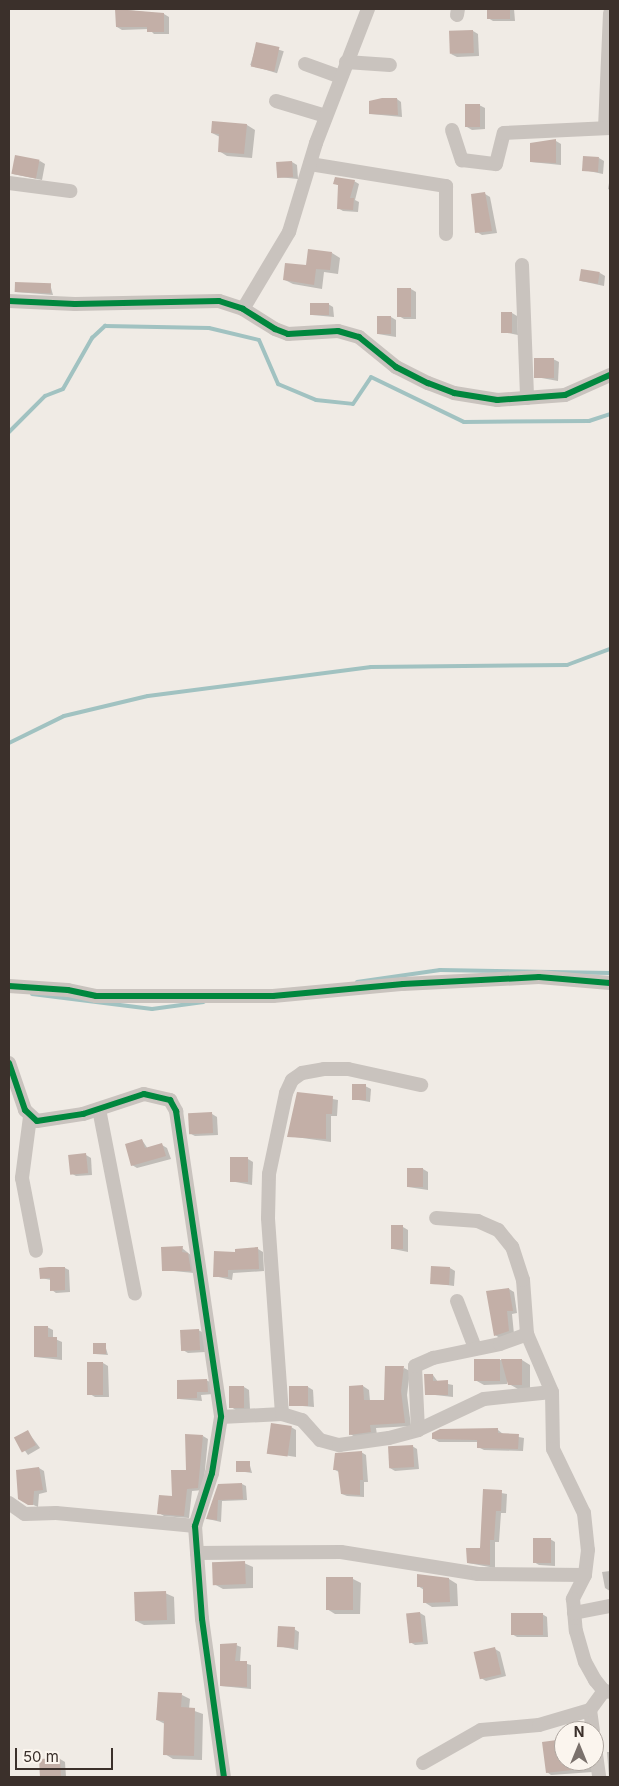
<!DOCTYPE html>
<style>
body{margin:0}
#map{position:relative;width:619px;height:1786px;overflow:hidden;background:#f0ebe5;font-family:Inter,sans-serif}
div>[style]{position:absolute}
.shadow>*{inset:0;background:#0003;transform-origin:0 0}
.stream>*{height:4px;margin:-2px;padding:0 2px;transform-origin:2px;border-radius:2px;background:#a1c2c1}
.building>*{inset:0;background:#c3afa7;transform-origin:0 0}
.minor>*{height:14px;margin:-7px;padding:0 7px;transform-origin:7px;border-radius:7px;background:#c9c3be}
.cycleway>*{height:6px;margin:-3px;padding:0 3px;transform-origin:3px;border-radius:3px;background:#00873e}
span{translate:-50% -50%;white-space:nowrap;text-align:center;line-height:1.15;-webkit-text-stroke:4px #fbf5ee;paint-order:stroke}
.frame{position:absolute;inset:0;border:10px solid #3b302b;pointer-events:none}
.north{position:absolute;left:554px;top:1721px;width:50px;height:50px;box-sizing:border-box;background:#fbf5ee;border:1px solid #aea6a0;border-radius:50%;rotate:0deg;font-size:14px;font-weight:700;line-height:20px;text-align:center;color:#3b302b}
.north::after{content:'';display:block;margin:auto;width:18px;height:22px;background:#7a716c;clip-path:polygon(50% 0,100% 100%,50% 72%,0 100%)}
.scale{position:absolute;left:15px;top:1748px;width:98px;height:22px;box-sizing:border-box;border:2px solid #3b302b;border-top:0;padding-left:6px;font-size:15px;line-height:18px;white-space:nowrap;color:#3b302b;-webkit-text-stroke:4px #fbf5ee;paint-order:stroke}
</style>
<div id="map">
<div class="shadow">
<div style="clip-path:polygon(117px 9px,164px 14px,169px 17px,169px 34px,154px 34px,149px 29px,122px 30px,117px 27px)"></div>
<div style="clip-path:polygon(488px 9px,514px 9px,515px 21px,493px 21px,488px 18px)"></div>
<div style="clip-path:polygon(473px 31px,478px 34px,479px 56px,457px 57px,451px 54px)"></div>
<div style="left:257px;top:43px;width:28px;height:23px;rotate:17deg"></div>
<div style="clip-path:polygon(397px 99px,401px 102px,402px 117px,371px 114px)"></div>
<div style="clip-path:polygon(479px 105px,485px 108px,485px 129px,472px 130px,467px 127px)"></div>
<div style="clip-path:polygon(213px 122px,247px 125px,255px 130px,252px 158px,227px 156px,219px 151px,220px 137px,212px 133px)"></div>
<div style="clip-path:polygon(556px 141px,561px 144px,561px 165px,531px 162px,531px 144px)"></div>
<div style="clip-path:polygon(599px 158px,604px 161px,603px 174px,584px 170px)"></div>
<div style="clip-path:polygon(40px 161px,45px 164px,42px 180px,13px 174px)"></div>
<div style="clip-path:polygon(292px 162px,297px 165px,298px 179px,278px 177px)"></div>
<div style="clip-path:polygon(610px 177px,610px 190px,608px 189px)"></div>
<div style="clip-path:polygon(354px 181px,359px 184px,355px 200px,359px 202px,358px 212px,343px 211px,338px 208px,340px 186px,334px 183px)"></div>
<div style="clip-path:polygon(485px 194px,490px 197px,497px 233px,482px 235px,477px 232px)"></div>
<div style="clip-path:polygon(332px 253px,340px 258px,338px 274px,324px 272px,322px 289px,293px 284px,285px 280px)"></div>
<div style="clip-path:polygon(600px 273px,605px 276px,604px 286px,581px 281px)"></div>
<div style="clip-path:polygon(50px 284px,53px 295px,16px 292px)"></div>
<div style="clip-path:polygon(411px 289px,416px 292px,416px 319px,404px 319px,399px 316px)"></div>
<div style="clip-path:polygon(328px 304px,333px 307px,334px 317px,312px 315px)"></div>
<div style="clip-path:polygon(512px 313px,517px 316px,518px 335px,503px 332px,502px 314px)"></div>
<div style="clip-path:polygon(391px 317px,396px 320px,396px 337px,378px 334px)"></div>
<div style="clip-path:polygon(553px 359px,559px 362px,558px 381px,536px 377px)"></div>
<div style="clip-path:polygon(365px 1086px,371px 1089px,370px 1102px,353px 1099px)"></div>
<div style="clip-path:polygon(298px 1093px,338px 1100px,337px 1116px,331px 1116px,331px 1142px,288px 1136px)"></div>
<div style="clip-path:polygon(212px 1114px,217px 1117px,218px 1135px,195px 1136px,189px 1133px)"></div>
<div style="clip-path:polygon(142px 1140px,148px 1149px,162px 1145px,167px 1148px,171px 1159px,137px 1168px,132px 1165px)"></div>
<div style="clip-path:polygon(86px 1155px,91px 1158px,92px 1175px,76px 1176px,71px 1173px)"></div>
<div style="clip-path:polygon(248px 1159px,253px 1162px,252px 1185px,230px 1181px)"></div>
<div style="clip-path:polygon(423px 1169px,428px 1172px,428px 1190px,408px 1187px)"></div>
<div style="clip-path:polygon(403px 1227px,408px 1230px,408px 1252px,393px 1249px)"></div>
<div style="clip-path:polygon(182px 1248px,192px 1256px,194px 1273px,163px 1270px)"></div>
<div style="clip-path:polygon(258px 1249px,263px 1252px,264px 1271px,233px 1273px,232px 1280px,214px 1276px,237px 1253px)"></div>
<div style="clip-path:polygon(65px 1268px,69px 1270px,70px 1292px,56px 1293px,52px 1290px,51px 1280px,41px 1278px)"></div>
<div style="clip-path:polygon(450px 1268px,455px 1271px,454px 1286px,432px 1283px)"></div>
<div style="clip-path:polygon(509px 1289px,514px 1292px,517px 1313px,512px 1314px,514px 1334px,500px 1338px,495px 1335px,487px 1292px)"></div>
<div style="clip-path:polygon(47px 1327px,53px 1330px,53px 1338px,62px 1342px,62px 1360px,35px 1357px)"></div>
<div style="clip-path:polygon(198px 1330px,204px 1333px,205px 1352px,188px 1353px,183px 1350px)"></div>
<div style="clip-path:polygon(105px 1345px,108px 1355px,95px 1354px)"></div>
<div style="clip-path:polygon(499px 1360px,522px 1360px,530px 1365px,530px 1388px,518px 1389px,509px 1384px,507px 1378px,507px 1384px,484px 1385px,475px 1380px)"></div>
<div style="clip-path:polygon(103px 1363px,108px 1366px,109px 1397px,95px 1397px,90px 1394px)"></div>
<div style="clip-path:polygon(404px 1368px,410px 1371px,407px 1395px,411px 1426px,376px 1428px,377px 1435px,357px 1438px,350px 1434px,363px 1386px,369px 1390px,370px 1401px,385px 1402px)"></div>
<div style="clip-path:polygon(433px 1375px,438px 1382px,453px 1385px,453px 1397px,426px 1394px)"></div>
<div style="clip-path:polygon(206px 1380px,212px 1383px,213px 1394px,201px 1395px,202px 1401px,179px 1399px)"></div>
<div style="clip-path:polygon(244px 1387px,249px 1390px,250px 1409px,236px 1410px,231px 1407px)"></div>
<div style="clip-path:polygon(308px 1387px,313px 1390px,314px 1407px,291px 1405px)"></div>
<div style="clip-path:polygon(9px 1396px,10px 1396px,9px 1414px)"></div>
<div style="clip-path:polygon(291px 1427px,296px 1430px,296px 1457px,271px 1453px)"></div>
<div style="clip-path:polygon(498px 1430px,503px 1434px,524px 1438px,523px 1451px,484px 1450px,478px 1447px,478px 1442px,439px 1442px,434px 1439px)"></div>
<div style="clip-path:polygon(28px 1432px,40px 1448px,28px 1455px,16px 1438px)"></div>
<div style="clip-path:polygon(203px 1436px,208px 1439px,203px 1490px,192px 1491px,189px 1518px,164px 1516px,159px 1513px,174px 1497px)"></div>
<div style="clip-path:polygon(412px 1446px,417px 1449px,419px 1469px,395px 1471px,390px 1468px)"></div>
<div style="clip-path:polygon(361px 1452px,366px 1455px,368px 1482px,364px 1482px,364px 1497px,347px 1496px,342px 1494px,339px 1472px,335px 1470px)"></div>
<div style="clip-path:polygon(249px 1462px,252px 1473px,238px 1471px)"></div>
<div style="clip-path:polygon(39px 1468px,44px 1471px,47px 1492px,39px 1494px,38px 1507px,25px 1501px)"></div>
<div style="clip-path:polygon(242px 1484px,246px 1486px,247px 1500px,222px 1501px,221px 1522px,208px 1519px,219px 1485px)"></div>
<div style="clip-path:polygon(484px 1490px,507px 1494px,506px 1513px,501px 1513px,499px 1542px,495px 1542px,495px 1568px,468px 1563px,482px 1549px)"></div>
<div style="clip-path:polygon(550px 1539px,555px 1542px,555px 1566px,539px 1565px,534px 1562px)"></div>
<div style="clip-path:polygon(244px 1563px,253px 1567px,253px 1588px,223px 1589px,214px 1584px)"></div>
<div style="clip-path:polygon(610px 1571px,610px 1591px,605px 1588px,602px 1572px)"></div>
<div style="clip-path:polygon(353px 1579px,361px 1583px,360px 1614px,335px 1614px,327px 1609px)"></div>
<div style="clip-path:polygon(449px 1579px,457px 1584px,458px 1606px,432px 1607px,424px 1602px,424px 1590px,418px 1586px)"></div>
<div style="clip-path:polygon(165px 1593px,174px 1597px,175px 1624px,144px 1625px,136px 1621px)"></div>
<div style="clip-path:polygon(420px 1613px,425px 1616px,428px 1644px,415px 1645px,410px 1642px)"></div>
<div style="clip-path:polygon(542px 1614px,547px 1617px,548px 1637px,517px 1637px,512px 1634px)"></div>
<div style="clip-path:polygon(294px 1629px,299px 1632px,298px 1650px,278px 1646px)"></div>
<div style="clip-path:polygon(236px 1645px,241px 1647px,240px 1662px,251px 1665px,251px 1689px,221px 1686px)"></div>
<div style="clip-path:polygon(495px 1649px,500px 1652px,506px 1676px,486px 1681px,481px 1678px)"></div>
<div style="clip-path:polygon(182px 1695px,190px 1699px,189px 1709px,203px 1714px,202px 1760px,173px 1759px,165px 1754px,165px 1724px,157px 1720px)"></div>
<div style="clip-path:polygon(557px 1741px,561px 1744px,564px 1761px,592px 1761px,593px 1772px,551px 1775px,547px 1772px)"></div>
<div style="clip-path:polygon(607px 1752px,610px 1752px,610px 1777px,609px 1777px)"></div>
<div style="clip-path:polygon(60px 1759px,65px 1762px,66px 1777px,41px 1777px,40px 1760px)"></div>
</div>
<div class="stream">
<div style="left:9px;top:432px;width:51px;rotate:-45deg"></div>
<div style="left:45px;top:396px;width:19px;rotate:-21deg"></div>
<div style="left:63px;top:389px;width:59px;rotate:-60.4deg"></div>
<div style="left:92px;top:338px;width:18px;rotate:-43deg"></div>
<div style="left:105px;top:326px;width:104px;rotate:1.1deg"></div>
<div style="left:209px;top:328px;width:51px;rotate:13.5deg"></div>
<div style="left:259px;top:340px;width:48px;rotate:66.6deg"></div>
<div style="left:278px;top:384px;width:41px;rotate:22.8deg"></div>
<div style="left:316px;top:400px;width:37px;rotate:6deg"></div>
<div style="left:353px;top:404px;width:32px;rotate:-56deg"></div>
<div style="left:371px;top:377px;width:103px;rotate:25.8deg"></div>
<div style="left:464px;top:422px;width:125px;rotate:-0.5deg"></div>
<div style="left:589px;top:421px;width:22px;rotate:-18deg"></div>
<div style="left:9px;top:743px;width:61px;rotate:-26.1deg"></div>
<div style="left:64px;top:716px;width:86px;rotate:-13.4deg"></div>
<div style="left:148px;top:696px;width:225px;rotate:-7.4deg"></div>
<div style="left:371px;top:667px;width:196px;rotate:-0.6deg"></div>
<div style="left:567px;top:665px;width:46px;rotate:-20.4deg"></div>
<div style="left:357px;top:982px;width:84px;rotate:-8.2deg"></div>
<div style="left:440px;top:970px;width:170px;rotate:1deg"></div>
<div style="left:32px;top:994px;width:121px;rotate:7.1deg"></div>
<div style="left:152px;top:1009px;width:52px;rotate:-7.7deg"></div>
</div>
<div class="building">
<div style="clip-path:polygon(115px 9px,164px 13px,164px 32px,147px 32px,147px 27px,116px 27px)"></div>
<div style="left:487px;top:9px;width:23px;height:10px"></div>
<div style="left:473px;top:30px;width:23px;height:24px;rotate:88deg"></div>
<div style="left:256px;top:42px;width:24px;height:25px;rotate:12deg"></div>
<div style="clip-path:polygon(382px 98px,397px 98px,398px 115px,369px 114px,369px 101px)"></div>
<div style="left:465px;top:104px;width:15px;height:23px"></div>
<div style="clip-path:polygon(212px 121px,247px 124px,244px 154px,218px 152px,219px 134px,211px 133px)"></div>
<div style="clip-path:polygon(556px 139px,556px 163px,530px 162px,530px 143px)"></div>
<div style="left:15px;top:155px;width:25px;height:19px;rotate:11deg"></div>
<div style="left:583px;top:156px;width:16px;height:15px;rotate:4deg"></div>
<div style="left:292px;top:161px;width:16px;height:16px;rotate:86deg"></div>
<div style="clip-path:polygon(335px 177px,355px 180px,350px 198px,354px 198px,353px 210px,337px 209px,338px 185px,333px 184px)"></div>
<div style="clip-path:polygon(485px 192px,492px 231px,475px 233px,471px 194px)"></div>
<div style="clip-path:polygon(308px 249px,332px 252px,330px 270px,316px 269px,314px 285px,283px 280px,285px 263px,306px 265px)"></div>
<div style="left:581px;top:269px;width:19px;height:12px;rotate:9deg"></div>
<div style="left:15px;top:282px;width:36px;height:10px;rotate:2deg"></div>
<div style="left:397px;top:288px;width:14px;height:29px"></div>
<div style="left:310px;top:303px;width:19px;height:12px"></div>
<div style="left:501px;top:312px;width:11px;height:21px"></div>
<div style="left:377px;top:316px;width:14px;height:18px"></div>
<div style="left:534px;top:358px;width:20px;height:20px"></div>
<div style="left:352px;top:1084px;width:14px;height:16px"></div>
<div style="clip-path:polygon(297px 1092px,333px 1096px,332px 1114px,326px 1114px,326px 1139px,287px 1137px)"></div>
<div style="left:212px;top:1112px;width:21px;height:24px;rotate:87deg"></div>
<div style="clip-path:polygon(142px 1139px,145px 1148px,162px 1143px,166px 1156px,131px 1166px,125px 1144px)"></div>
<div style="left:86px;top:1153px;width:20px;height:18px;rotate:84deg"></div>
<div style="left:230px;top:1157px;width:18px;height:25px"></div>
<div style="left:407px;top:1168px;width:16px;height:19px"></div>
<div style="left:403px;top:1225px;width:24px;height:12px;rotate:90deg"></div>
<div style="clip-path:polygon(183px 1246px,182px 1252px,188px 1253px,191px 1271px,162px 1271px,161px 1247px)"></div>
<div style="clip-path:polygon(258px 1247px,259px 1269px,228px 1270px,228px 1277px,213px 1277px,214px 1251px,235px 1252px,235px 1249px)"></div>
<div style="left:431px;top:1266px;width:19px;height:18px;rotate:3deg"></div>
<div style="clip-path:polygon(49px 1267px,65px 1267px,65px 1290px,50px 1291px,50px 1278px,40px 1279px,39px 1268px)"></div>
<div style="clip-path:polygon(509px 1288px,513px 1311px,507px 1311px,509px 1331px,494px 1336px,486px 1291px)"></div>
<div style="clip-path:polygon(34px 1326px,48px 1326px,48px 1337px,57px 1337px,57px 1357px,34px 1357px)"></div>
<div style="left:199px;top:1329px;width:21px;height:19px;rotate:87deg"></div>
<div style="left:106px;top:1343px;width:11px;height:13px;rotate:90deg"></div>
<div style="left:474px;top:1359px;width:26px;height:22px"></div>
<div style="clip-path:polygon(501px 1359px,522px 1359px,522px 1385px,508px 1385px)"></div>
<div style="left:87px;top:1362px;width:16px;height:33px"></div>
<div style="clip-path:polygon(385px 1366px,404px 1366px,401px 1391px,405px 1423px,370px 1425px,371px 1432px,349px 1435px,349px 1386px,363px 1385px,364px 1400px,384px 1400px)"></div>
<div style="clip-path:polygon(424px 1374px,433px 1374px,433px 1381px,448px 1380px,448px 1395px,425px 1395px)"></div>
<div style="clip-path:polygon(207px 1379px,208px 1392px,197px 1392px,197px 1398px,177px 1399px,177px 1380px)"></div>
<div style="left:229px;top:1386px;width:15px;height:22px"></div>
<div style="left:289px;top:1386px;width:19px;height:20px"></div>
<div style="left:271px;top:1423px;width:21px;height:31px;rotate:8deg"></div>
<div style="clip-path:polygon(498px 1428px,498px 1433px,519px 1434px,518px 1449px,477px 1448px,477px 1440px,432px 1439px,432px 1433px,440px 1429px)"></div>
<div style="left:28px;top:1430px;width:17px;height:16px;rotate:62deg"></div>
<div style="clip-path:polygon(185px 1434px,203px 1435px,198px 1488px,187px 1489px,184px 1516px,157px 1514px,159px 1495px,172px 1496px,171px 1470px,186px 1470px)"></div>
<div style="left:413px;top:1445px;width:22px;height:25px;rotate:87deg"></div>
<div style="clip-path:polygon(362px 1451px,363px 1480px,360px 1480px,360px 1495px,341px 1494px,338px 1470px,333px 1470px,335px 1453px)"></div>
<div style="left:236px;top:1461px;width:14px;height:11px"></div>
<div style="clip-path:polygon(39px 1467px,43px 1490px,34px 1491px,33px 1505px,28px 1505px,18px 1499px,16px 1470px)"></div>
<div style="clip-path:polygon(242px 1483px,243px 1499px,218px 1500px,217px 1520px,206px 1519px,218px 1484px)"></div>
<div style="clip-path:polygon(483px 1489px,502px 1490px,501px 1511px,496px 1511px,494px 1540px,490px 1540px,490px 1565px,467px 1563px,466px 1548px,480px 1548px)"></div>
<div style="left:533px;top:1538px;width:18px;height:25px"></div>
<div style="left:245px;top:1561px;width:23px;height:33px;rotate:88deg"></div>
<div style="clip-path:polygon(417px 1574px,449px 1578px,450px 1602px,423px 1603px,423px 1587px,417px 1587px)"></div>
<div style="left:326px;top:1577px;width:27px;height:33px"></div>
<div style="left:166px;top:1591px;width:29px;height:32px;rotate:88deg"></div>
<div style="left:420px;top:1612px;width:30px;height:14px;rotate:84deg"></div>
<div style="left:511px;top:1613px;width:32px;height:22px"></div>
<div style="left:278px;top:1626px;width:17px;height:21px;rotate:3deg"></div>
<div style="clip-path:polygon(237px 1643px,235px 1661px,247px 1661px,247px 1687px,220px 1686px,220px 1644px)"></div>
<div style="left:495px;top:1647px;width:28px;height:22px;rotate:77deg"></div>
<div style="clip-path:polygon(158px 1692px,182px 1693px,181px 1707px,195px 1708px,194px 1756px,163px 1755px,164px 1721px,156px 1720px)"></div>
<div style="clip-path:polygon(557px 1740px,564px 1761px,588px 1761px,589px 1768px,546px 1773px,542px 1742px)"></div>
<div style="left:60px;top:1758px;width:19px;height:21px;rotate:87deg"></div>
</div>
<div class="minor">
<div style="left:457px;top:15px;width:6px;rotate:-81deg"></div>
<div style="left:346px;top:62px;width:44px;rotate:3.9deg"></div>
<div style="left:305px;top:64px;width:37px;rotate:20deg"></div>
<div style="left:276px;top:101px;width:52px;rotate:16.7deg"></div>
<div style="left:605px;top:128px;width:115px;rotate:-87.5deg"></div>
<div style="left:452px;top:130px;width:32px;rotate:72deg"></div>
<div style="left:462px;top:160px;width:34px;rotate:7deg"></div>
<div style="left:496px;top:164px;width:32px;rotate:-76deg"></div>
<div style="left:504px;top:133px;width:106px;rotate:-2.7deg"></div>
<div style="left:310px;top:164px;width:138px;rotate:9.2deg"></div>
<div style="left:446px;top:186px;width:48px;rotate:90deg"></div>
<div style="left:9px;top:183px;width:62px;rotate:7.5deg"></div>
<div style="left:522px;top:265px;width:133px;rotate:87.8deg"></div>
<div style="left:9px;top:301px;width:66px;rotate:2.6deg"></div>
<div style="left:75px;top:304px;width:144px;rotate:-1.2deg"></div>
<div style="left:219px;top:301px;width:25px;rotate:18deg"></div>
<div style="left:243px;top:309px;width:38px;rotate:32deg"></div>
<div style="left:275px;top:329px;width:14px;rotate:21deg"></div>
<div style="left:288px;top:334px;width:50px;rotate:-3.4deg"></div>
<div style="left:338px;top:331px;width:22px;rotate:16deg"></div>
<div style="left:359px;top:337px;width:48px;rotate:39deg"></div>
<div style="left:396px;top:367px;width:36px;rotate:27deg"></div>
<div style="left:428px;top:383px;width:28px;rotate:21deg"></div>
<div style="left:454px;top:393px;width:44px;rotate:9.2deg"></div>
<div style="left:497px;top:400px;width:68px;rotate:-4.2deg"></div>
<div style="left:565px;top:395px;width:49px;rotate:-24deg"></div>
<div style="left:243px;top:309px;width:90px;rotate:-59.1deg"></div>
<div style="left:289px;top:232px;width:93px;rotate:-73.1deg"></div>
<div style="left:316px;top:143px;width:144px;rotate:-68.8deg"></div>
<div style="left:9px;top:986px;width:59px;rotate:3.9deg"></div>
<div style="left:68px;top:990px;width:29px;rotate:12deg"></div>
<div style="left:96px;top:996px;width:177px"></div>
<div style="left:273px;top:996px;width:131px;rotate:-5.3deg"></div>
<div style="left:403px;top:984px;width:136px;rotate:-2.9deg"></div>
<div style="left:539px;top:977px;width:71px;rotate:4.8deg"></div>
<div style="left:9px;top:1063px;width:50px;rotate:71.2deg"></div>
<div style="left:25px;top:1110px;width:16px;rotate:43deg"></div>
<div style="left:37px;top:1121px;width:47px;rotate:-8.7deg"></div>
<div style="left:83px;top:1114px;width:64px;rotate:-18.2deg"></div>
<div style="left:144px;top:1094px;width:27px;rotate:13deg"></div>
<div style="left:170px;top:1100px;width:13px;rotate:61deg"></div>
<div style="left:176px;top:1111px;width:309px;rotate:81.6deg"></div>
<div style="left:221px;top:1417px;width:57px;rotate:99.1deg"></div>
<div style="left:212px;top:1473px;width:56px;rotate:107.8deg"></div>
<div style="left:195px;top:1526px;width:93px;rotate:85.7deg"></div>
<div style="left:202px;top:1619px;width:160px;rotate:82.1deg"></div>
<div style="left:99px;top:1109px;width:188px;rotate:79deg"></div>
<div style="left:30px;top:1117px;width:62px;rotate:97.5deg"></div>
<div style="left:22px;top:1178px;width:74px;rotate:79.1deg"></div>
<div style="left:457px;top:1301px;width:50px;rotate:69deg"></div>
<div style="left:527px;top:1334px;width:63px;rotate:66.7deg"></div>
<div style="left:552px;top:1392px;width:57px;rotate:89deg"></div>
<div style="left:553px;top:1449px;width:71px;rotate:64.2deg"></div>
<div style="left:584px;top:1513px;width:37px;rotate:84deg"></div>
<div style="left:588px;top:1550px;width:25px;rotate:97deg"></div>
<div style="left:585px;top:1575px;width:27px;rotate:117deg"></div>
<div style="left:573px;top:1599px;width:32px;rotate:85deg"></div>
<div style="left:576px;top:1631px;width:32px;rotate:74deg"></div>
<div style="left:585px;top:1662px;width:21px;rotate:61deg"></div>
<div style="left:595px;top:1680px;width:14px;rotate:51deg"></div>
<div style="left:604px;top:1691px;width:6px;rotate:9deg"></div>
<div style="left:282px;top:1414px;width:196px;rotate:-94.1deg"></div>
<div style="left:268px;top:1218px;width:44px;rotate:-88.7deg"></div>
<div style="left:269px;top:1174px;width:83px;rotate:-78.1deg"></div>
<div style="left:286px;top:1093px;width:14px;rotate:-65deg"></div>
<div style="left:292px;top:1080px;width:12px;rotate:-35deg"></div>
<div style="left:302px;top:1073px;width:22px;rotate:-10deg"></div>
<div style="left:324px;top:1069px;width:24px"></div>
<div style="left:348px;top:1069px;width:75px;rotate:12.4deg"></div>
<div style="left:221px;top:1417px;width:61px;rotate:-2.8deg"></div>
<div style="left:282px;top:1414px;width:21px;rotate:17deg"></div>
<div style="left:302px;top:1420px;width:27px;rotate:48deg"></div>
<div style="left:320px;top:1440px;width:20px;rotate:15deg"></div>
<div style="left:339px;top:1445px;width:50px;rotate:-8deg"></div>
<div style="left:389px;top:1438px;width:30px;rotate:-15deg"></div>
<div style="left:418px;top:1430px;width:64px;rotate:-92.7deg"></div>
<div style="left:415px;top:1366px;width:20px;rotate:-24deg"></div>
<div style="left:433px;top:1358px;width:68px;rotate:-11.8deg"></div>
<div style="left:500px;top:1344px;width:29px;rotate:-20deg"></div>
<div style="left:527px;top:1334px;width:54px;rotate:-94.2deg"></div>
<div style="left:523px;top:1280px;width:35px;rotate:-108deg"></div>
<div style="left:512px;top:1247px;width:22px;rotate:-129deg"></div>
<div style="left:498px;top:1230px;width:22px;rotate:-156deg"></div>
<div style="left:478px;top:1221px;width:42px;rotate:-175.9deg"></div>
<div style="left:418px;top:1430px;width:73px;rotate:-25.2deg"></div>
<div style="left:484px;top:1399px;width:68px;rotate:-5.9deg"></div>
<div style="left:9px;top:1503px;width:19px;rotate:35deg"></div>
<div style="left:25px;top:1514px;width:31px;rotate:-2deg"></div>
<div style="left:56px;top:1513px;width:140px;rotate:5.3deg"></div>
<div style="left:197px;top:1553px;width:144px;rotate:-0.4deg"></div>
<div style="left:341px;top:1552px;width:139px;rotate:9.1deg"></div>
<div style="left:478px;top:1574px;width:107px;rotate:0.5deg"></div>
<div style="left:574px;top:1613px;width:37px;rotate:-11deg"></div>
<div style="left:590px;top:1710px;width:21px;rotate:82deg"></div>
<div style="left:594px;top:1740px;width:37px;rotate:82deg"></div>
<div style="left:423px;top:1763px;width:67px;rotate:-29.6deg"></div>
<div style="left:481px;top:1730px;width:58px;rotate:-4.9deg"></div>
<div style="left:539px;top:1725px;width:53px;rotate:-16.4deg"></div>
<div style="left:590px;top:1710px;width:24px;rotate:-54deg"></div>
</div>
<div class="cycleway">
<div style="left:9px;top:301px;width:66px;rotate:2.6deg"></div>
<div style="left:75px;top:304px;width:144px;rotate:-1.2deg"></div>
<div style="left:219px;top:301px;width:25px;rotate:18deg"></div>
<div style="left:243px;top:309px;width:38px;rotate:32deg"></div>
<div style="left:275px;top:329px;width:14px;rotate:21deg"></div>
<div style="left:288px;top:334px;width:50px;rotate:-3.4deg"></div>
<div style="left:338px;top:331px;width:22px;rotate:16deg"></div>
<div style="left:359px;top:337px;width:48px;rotate:39deg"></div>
<div style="left:396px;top:367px;width:36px;rotate:27deg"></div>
<div style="left:428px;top:383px;width:28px;rotate:21deg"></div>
<div style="left:454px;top:393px;width:44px;rotate:9.2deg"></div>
<div style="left:497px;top:400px;width:68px;rotate:-4.2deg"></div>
<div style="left:565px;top:395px;width:49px;rotate:-24deg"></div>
<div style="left:9px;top:986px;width:59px;rotate:3.9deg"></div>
<div style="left:68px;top:990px;width:29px;rotate:12deg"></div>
<div style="left:96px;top:996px;width:177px"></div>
<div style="left:273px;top:996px;width:131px;rotate:-5.3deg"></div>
<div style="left:403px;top:984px;width:136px;rotate:-2.9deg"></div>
<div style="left:539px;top:977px;width:71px;rotate:4.8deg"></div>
<div style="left:9px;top:1063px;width:50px;rotate:71.2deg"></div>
<div style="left:25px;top:1110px;width:16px;rotate:43deg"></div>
<div style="left:37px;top:1121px;width:47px;rotate:-8.7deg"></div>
<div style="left:83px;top:1114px;width:64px;rotate:-18.2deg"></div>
<div style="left:144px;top:1094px;width:27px;rotate:13deg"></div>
<div style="left:170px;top:1100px;width:13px;rotate:61deg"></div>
<div style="left:176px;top:1111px;width:309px;rotate:81.6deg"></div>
<div style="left:221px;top:1417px;width:57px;rotate:99.1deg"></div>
<div style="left:212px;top:1473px;width:56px;rotate:107.8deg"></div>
<div style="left:195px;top:1526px;width:93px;rotate:85.7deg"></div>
<div style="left:202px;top:1619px;width:160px;rotate:82.1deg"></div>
</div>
<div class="frame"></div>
<div class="north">N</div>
<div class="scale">50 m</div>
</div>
